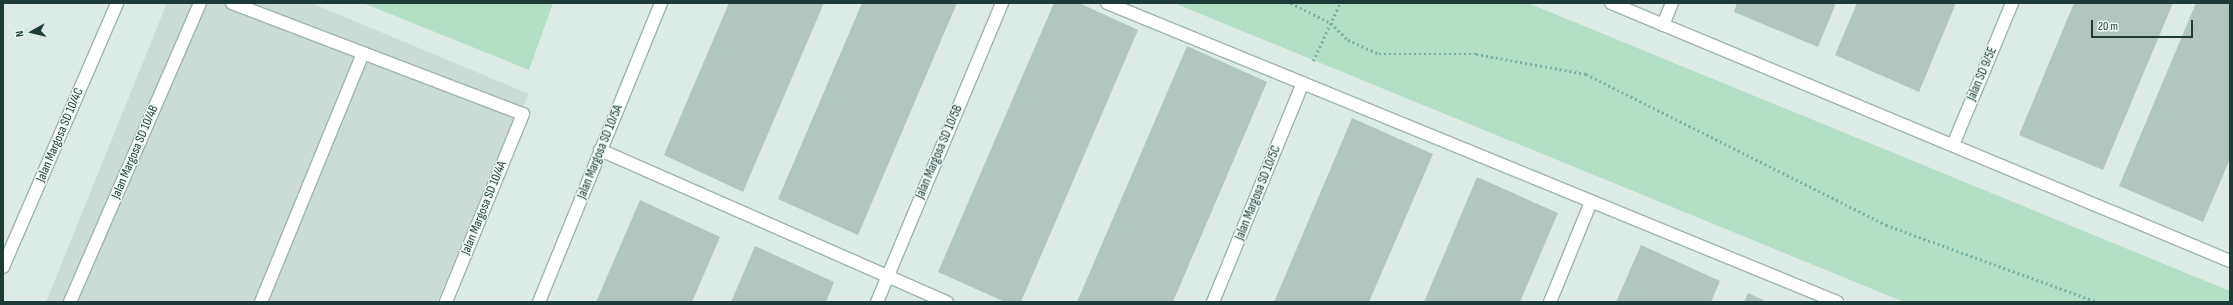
<!DOCTYPE html>
<style>
body{margin:0}
#map{position:relative;width:2233px;height:305px;overflow:hidden;background:#ddebe7;font-family:"Sofia Sans Condensed",sans-serif}
div>[style]{position:absolute}
.built>*{inset:0;background:#cbdbd6}
.green>*{inset:0;background:#b2dfc5}
.building>*{inset:0;background:#b2c6c0}
.path>*{height:2.5px;margin-top:-1.25px;transform-origin:0;background:repeating-linear-gradient(90deg,#79b2a9 0 2px,transparent 0 5px)}
.roads{filter:drop-shadow(1px 0 #a0b3af) drop-shadow(-1px 0 #a0b3af) drop-shadow(0 1px #a0b3af) drop-shadow(0 -1px #a0b3af)}
.minor>*{height:12px;margin:-6px;padding:0 6px;transform-origin:6px;border-radius:6px;background:#fff}
span{translate:-50% -50%;white-space:nowrap;text-align:center;line-height:1.15;-webkit-text-stroke:3px #edf7f4;paint-order:stroke}
.street-label{font-size:13px;color:#1d3c38}
.frame{position:absolute;inset:0;border:4px solid #1d3c38;pointer-events:none}
.north{position:absolute;left:12px;top:12px;width:40px;height:40px;-webkit-text-stroke:3px #edf7f4;paint-order:stroke;rotate:262deg;font-size:11px;font-weight:700;line-height:16px;text-align:center;color:#1d3c38}
.north::after{content:'';display:block;margin:auto;width:14px;height:18px;background:#1d3c38;clip-path:polygon(50% 0,100% 100%,50% 72%,0 100%)}
.scale{position:absolute;left:2091px;top:20px;width:102px;height:18px;box-sizing:border-box;border:2px solid #1d3c38;border-top:0;padding-left:5px;font-size:12px;line-height:14px;white-space:nowrap;color:#1d3c38;-webkit-text-stroke:3px #edf7f4;paint-order:stroke}
</style>
<div id="map">
<div class="built">
<div style="clip-path:polygon(167px 3px,311px 3px,529px 94px,437px 302px,46px 302px)"></div>
</div>
<div class="green">
<div style="clip-path:polygon(363px 3px,553px 3px,529px 70px)"></div>
<div style="clip-path:polygon(1174px 3px,1528px 3px,2230px 291px,2230px 302px,1904px 302px)"></div>
</div>
<div class="building">
<div style="clip-path:polygon(729px 3px,824px 3px,743px 192px,664px 155px)"></div>
<div style="clip-path:polygon(862px 3px,957px 3px,858px 235px,778px 199px)"></div>
<div style="clip-path:polygon(1054px 3px,1079px 3px,1138px 30px,1021px 302px,1005px 302px,938px 272px)"></div>
<div style="clip-path:polygon(1737px 3px,1836px 3px,1818px 47px,1734px 12px)"></div>
<div style="clip-path:polygon(1857px 3px,1956px 3px,1919px 92px,1835px 55px)"></div>
<div style="clip-path:polygon(2074px 3px,2173px 3px,2103px 170px,2019px 135px)"></div>
<div style="clip-path:polygon(2196px 3px,2230px 3px,2230px 159px,2203px 222px,2119px 186px)"></div>
<div style="clip-path:polygon(1187px 46px,1267px 82px,1173px 302px,1077px 302px)"></div>
<div style="clip-path:polygon(1352px 118px,1433px 154px,1369px 302px,1274px 302px)"></div>
<div style="clip-path:polygon(1477px 177px,1558px 213px,1520px 302px,1424px 302px)"></div>
<div style="clip-path:polygon(640px 200px,720px 237px,692px 302px,596px 302px)"></div>
<div style="clip-path:polygon(1641px 245px,1720px 281px,1711px 302px,1616px 302px)"></div>
<div style="clip-path:polygon(755px 246px,834px 282px,826px 302px,731px 302px)"></div>
<div style="clip-path:polygon(1748px 293px,1767px 302px,1744px 302px)"></div>
</div>
<div class="path">
<div style="left:1291px;top:3px;width:45px;rotate:26.6deg"></div>
<div style="left:1331px;top:23px;width:24px;rotate:45deg"></div>
<div style="left:1348px;top:40px;width:34px;rotate:24deg"></div>
<div style="left:1379px;top:54px;width:97px"></div>
<div style="left:1476px;top:54px;width:112px;rotate:10.3deg"></div>
<div style="left:1586px;top:74px;width:336px;rotate:26.7deg"></div>
<div style="left:1886px;top:225px;width:225px;rotate:20deg"></div>
<div style="left:1313px;top:61px;width:64px;rotate:-65deg"></div>
</div>
<div class="roads">
<div class="minor">
<div style="left:232px;top:3px;width:311px;rotate:20.9deg"></div>
<div style="left:523px;top:114px;width:203px;rotate:112.3deg"></div>
<div style="left:1107px;top:3px;width:789px;rotate:22.27deg"></div>
<div style="left:1611px;top:3px;width:671px;rotate:22.63deg"></div>
<div style="left:1663px;top:25px;width:24px;rotate:-68deg"></div>
<div style="left:1953px;top:145px;width:154px;rotate:-67.4deg"></div>
<div style="left:600px;top:150px;width:379px;rotate:23.7deg"></div>
<div style="left:3px;top:267px;width:288px;rotate:-66.6deg"></div>
<div style="left:70px;top:302px;width:326px;rotate:-66.5deg"></div>
<div style="left:261px;top:302px;width:269px;rotate:-67.7deg"></div>
<div style="left:539px;top:302px;width:323px;rotate:-67.8deg"></div>
<div style="left:877px;top:302px;width:324px;rotate:-67.3deg"></div>
<div style="left:1213px;top:302px;width:237px;rotate:-67.7deg"></div>
<div style="left:1550px;top:302px;width:108px;rotate:-67.7deg"></div>
</div>
</div>
<div class="street-label">
<span style="left:1982px;top:74px;rotate:-67deg">Jalan SD 9/5E</span>
<span style="left:60px;top:135px;rotate:-67deg">Jalan Margosa SD 10/4C</span>
<span style="left:135px;top:152px;rotate:-67deg">Jalan Margosa SD 10/4B</span>
<span style="left:600px;top:152px;rotate:-68deg">Jalan Margosa SD 10/5A</span>
<span style="left:939px;top:152px;rotate:-67deg">Jalan Margosa SD 10/5B</span>
<span style="left:1258px;top:193px;rotate:-68deg">Jalan Margosa SD 10/5C</span>
<span style="left:484px;top:208px;rotate:-68deg">Jalan Margosa SD 10/4A</span>
</div>
<div class="frame"></div>
<div class="north">N</div>
<div class="scale">20 m</div>
</div>
